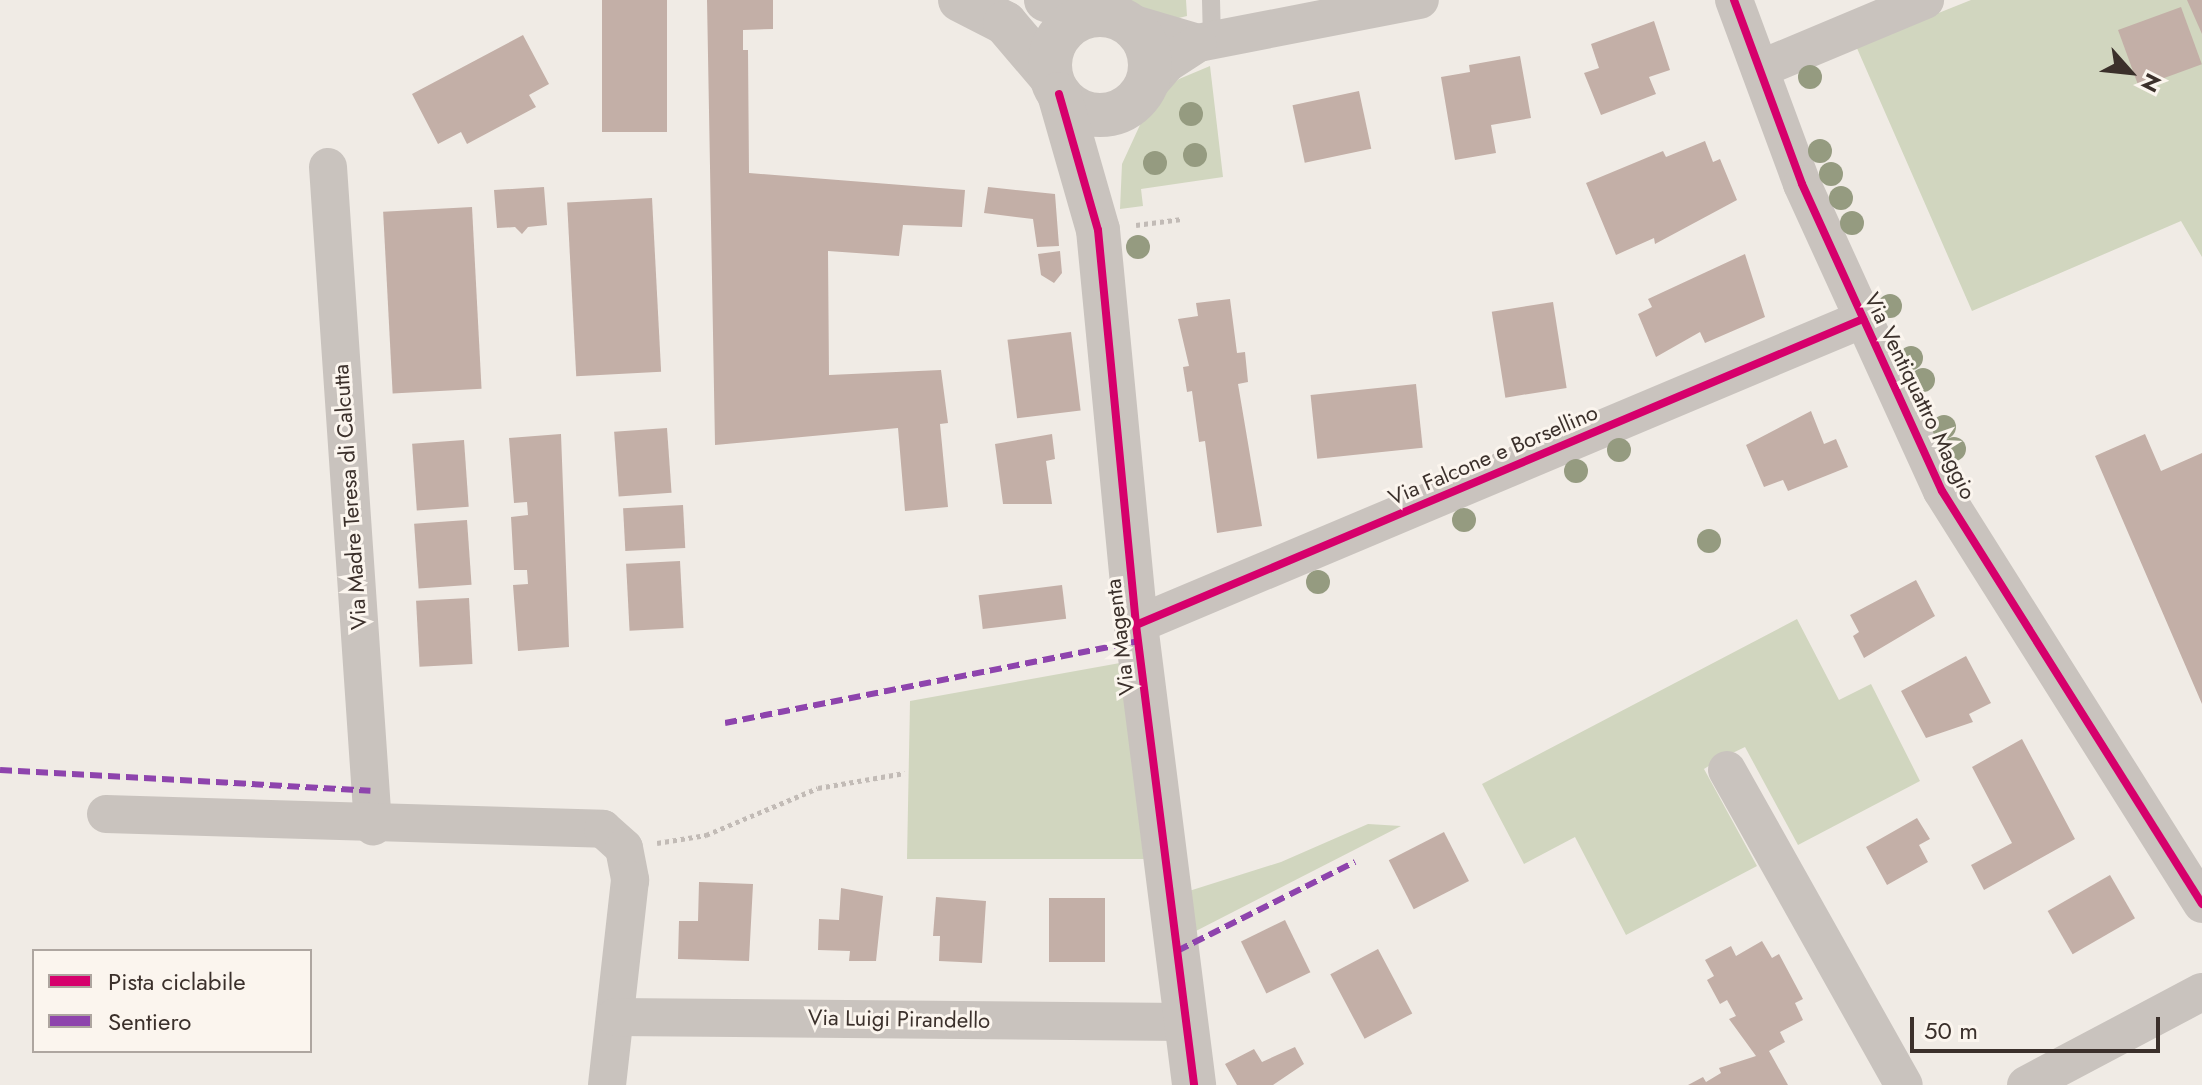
<!DOCTYPE html>
<style>
body{margin:0}
#map{position:relative;width:2202px;height:1085px;overflow:hidden;background:#f0ebe5;font-family:Jost,sans-serif}
div>[style]{position:absolute}
.green>*{inset:0;background:#d1d6bf}
.building>*{inset:0;background:#c3afa7;transform-origin:0 0}
.path>*{height:5px;margin-top:-2.5px;transform-origin:0;background:repeating-linear-gradient(90deg,#c2bbb6 0 4px,transparent 0 8px)}
.service>*{height:18px;margin:-9px;padding:0 9px;transform-origin:9px;border-radius:9px;background:#c9c3be}
.minor>*{height:38px;margin:-19px;padding:0 19px;transform-origin:19px;border-radius:19px;background:#c9c3be}
.tertiary>*{height:44px;margin:-22px;padding:0 22px;transform-origin:22px;border-radius:22px;background:#c9c3be}
.tertiary>.ring{margin:-22px;padding:0;box-sizing:content-box;background:none;border:44px solid #c9c3be;border-radius:50%}
.quiet>*{height:6px;margin-top:-3px;transform-origin:0;background:repeating-linear-gradient(90deg,#8e44ad 0 12px,transparent 0 18px)}
.cycleway>*{height:8px;margin:-4px;padding:0 4px;transform-origin:4px;border-radius:4px;background:#d6006c}
.trees>*{width:24px;height:24px;margin:-12px;border-radius:50%;background:#959b80}
span{translate:-50% -50%;white-space:nowrap;text-align:center;line-height:1.15;-webkit-text-stroke:6px #fbf5ee;paint-order:stroke}
.street-label{font-size:22px;color:#3b302b}
.legend{position:absolute;left:32px;top:949px;width:280px;height:104px;box-sizing:border-box;background:#fbf5ee;border:2px solid #aea6a0;margin:0;padding:10px 14px;list-style:none;font-size:24px;color:#3b302b}
.legend li{display:flex;align-items:center;gap:16px;height:40px}
.legend b{width:40px;border:2px solid #aea6a0}
.north{position:absolute;left:2090px;top:32px;width:80px;height:80px;-webkit-text-stroke:6px #fbf5ee;paint-order:stroke;rotate:117deg;font-size:22px;font-weight:700;line-height:32px;text-align:center;color:#3b302b}
.north::after{content:'';display:block;margin:auto;width:28px;height:36px;background:#3b302b;clip-path:polygon(50% 0,100% 100%,50% 72%,0 100%)}
.scale{position:absolute;left:1910px;top:1017px;width:250px;height:36px;box-sizing:border-box;border:4px solid #3b302b;border-top:0;padding-left:10px;font-size:24px;line-height:28px;white-space:nowrap;color:#3b302b;-webkit-text-stroke:6px #fbf5ee;paint-order:stroke}
</style>
<div id="map">
<div class="green">
<div style="clip-path:polygon(1109px 0,1186px 0,1187px 16px,1166px 21px)"></div>
<div style="clip-path:polygon(1971px 0,2202px 0,2202px 257px,2181px 221px,1972px 311px,1856px 46px)"></div>
<div style="clip-path:polygon(1210px 66px,1223px 177px,1141px 189px,1143px 206px,1120px 209px,1122px 164px,1151px 101px,1179px 79px)"></div>
<div style="clip-path:polygon(1797px 619px,1839px 700px,1871px 684px,1920px 781px,1798px 845px,1745px 747px,1718px 760px,1704px 769px,1757px 866px,1626px 935px,1575px 837px,1524px 864px,1482px 784px)"></div>
<div style="clip-path:polygon(1120px 663px,1144px 859px,907px 859px,910px 701px)"></div>
<div style="clip-path:polygon(1368px 824px,1401px 826px,1192px 933px,1189px 891px,1281px 862px)"></div>
</div>
<div class="building">
<div style="left:602px;top:0;width:65px;height:132px"></div>
<div style="clip-path:polygon(707px 0,773px 0,773px 29px,743px 30px,743px 50px,748px 50px,749px 173px,965px 190px,962px 227px,903px 225px,899px 256px,828px 251px,829px 375px,941px 370px,948px 423px,940px 424px,948px 507px,905px 511px,898px 428px,715px 445px)"></div>
<div style="clip-path:polygon(2187px 0,2202px 0,2202px 34px)"></div>
<div style="left:2181px;top:7px;width:61px;height:67px;rotate:70deg"></div>
<div style="clip-path:polygon(1654px 21px,1670px 70px,1649px 77px,1656px 94px,1601px 115px,1584px 73px,1599px 68px,1591px 44px)"></div>
<div style="clip-path:polygon(523px 35px,549px 84px,529px 95px,536px 107px,467px 144px,461px 132px,438px 144px,412px 94px)"></div>
<div style="clip-path:polygon(1520px 56px,1531px 118px,1491px 125px,1496px 153px,1455px 160px,1441px 77px,1470px 72px,1469px 65px)"></div>
<div style="left:1359px;top:91px;width:59px;height:68px;rotate:78deg"></div>
<div style="clip-path:polygon(1705px 141px,1713px 162px,1720px 159px,1737px 200px,1655px 244px,1654px 238px,1616px 255px,1586px 183px,1663px 151px,1666px 157px)"></div>
<div style="clip-path:polygon(544px 187px,547px 225px,528px 227px,522px 234px,515px 227px,497px 228px,494px 190px)"></div>
<div style="clip-path:polygon(988px 187px,1055px 194px,1059px 246px,1037px 247px,1033px 219px,984px 213px)"></div>
<div style="left:652px;top:198px;width:174px;height:85px;rotate:87deg"></div>
<div style="left:472px;top:207px;width:182px;height:89px;rotate:87deg"></div>
<div style="clip-path:polygon(1060px 251px,1062px 273px,1054px 283px,1041px 275px,1038px 254px)"></div>
<div style="clip-path:polygon(1745px 254px,1765px 317px,1705px 343px,1700px 332px,1656px 357px,1638px 314px,1652px 307px,1648px 299px)"></div>
<div style="clip-path:polygon(1230px 299px,1237px 353px,1245px 352px,1248px 382px,1238px 384px,1262px 526px,1217px 533px,1205px 441px,1199px 442px,1192px 391px,1187px 392px,1183px 367px,1189px 366px,1178px 319px,1198px 316px,1196px 303px)"></div>
<div style="left:1553px;top:302px;width:87px;height:62px;rotate:81deg"></div>
<div style="left:1071px;top:332px;width:79px;height:64px;rotate:83deg"></div>
<div style="left:1416px;top:384px;width:64px;height:106px;rotate:84deg"></div>
<div style="clip-path:polygon(1811px 411px,1824px 444px,1836px 439px,1848px 467px,1788px 491px,1783px 480px,1764px 487px,1746px 445px)"></div>
<div style="left:667px;top:428px;width:65px;height:53px;rotate:86deg"></div>
<div style="clip-path:polygon(561px 434px,569px 647px,518px 651px,513px 585px,528px 584px,527px 570px,514px 570px,511px 517px,528px 515px,527px 502px,514px 503px,509px 438px)"></div>
<div style="clip-path:polygon(1052px 434px,1055px 459px,1046px 461px,1052px 504px,1003px 504px,995px 444px)"></div>
<div style="clip-path:polygon(2145px 434px,2161px 471px,2202px 453px,2202px 704px,2095px 456px)"></div>
<div style="left:464px;top:440px;width:67px;height:52px;rotate:86deg"></div>
<div style="left:683px;top:505px;width:43px;height:60px;rotate:87deg"></div>
<div style="left:467px;top:520px;width:65px;height:53px;rotate:86deg"></div>
<div style="left:680px;top:561px;width:67px;height:54px;rotate:87deg"></div>
<div style="clip-path:polygon(1916px 580px,1935px 616px,1864px 658px,1853px 636px,1859px 632px,1850px 615px)"></div>
<div style="left:1062px;top:585px;width:34px;height:84px;rotate:83deg"></div>
<div style="left:469px;top:598px;width:66px;height:53px;rotate:87deg"></div>
<div style="clip-path:polygon(1966px 656px,1991px 703px,1969px 714px,1973px 722px,1926px 738px,1901px 691px)"></div>
<div style="clip-path:polygon(2022px 739px,2075px 839px,1984px 890px,1971px 865px,2012px 843px,1972px 767px)"></div>
<div style="clip-path:polygon(1917px 818px,1930px 839px,1919px 845px,1928px 862px,1887px 885px,1866px 847px)"></div>
<div style="left:1444px;top:832px;width:55px;height:62px;rotate:63deg"></div>
<div style="left:2110px;top:875px;width:50px;height:72px;rotate:60deg"></div>
<div style="clip-path:polygon(699px 882px,753px 884px,749px 961px,678px 959px,679px 921px,698px 921px)"></div>
<div style="clip-path:polygon(841px 888px,883px 896px,876px 961px,849px 961px,850px 951px,818px 950px,819px 919px,839px 920px)"></div>
<div style="clip-path:polygon(936px 897px,986px 901px,982px 963px,939px 961px,940px 936px,933px 936px)"></div>
<div style="left:1049px;top:898px;width:56px;height:64px"></div>
<div style="left:1285px;top:920px;width:58px;height:49px;rotate:64deg"></div>
<div style="clip-path:polygon(1762px 941px,1772px 958px,1779px 954px,1803px 999px,1795px 1003px,1803px 1020px,1780px 1032px,1785px 1042px,1769px 1051px,1788px 1085px,1688px 1085px,1703px 1077px,1706px 1082px,1721px 1073px,1719px 1068px,1756px 1056px,1729px 1019px,1736px 1016px,1727px 1000px,1720px 1004px,1707px 980px,1714px 976px,1705px 960px,1731px 946px,1736px 956px)"></div>
<div style="left:1378px;top:949px;width:73px;height:54px;rotate:62deg"></div>
<div style="clip-path:polygon(1295px 1047px,1304px 1064px,1273px 1085px,1237px 1085px,1225px 1064px,1254px 1049px,1262px 1062px)"></div>
</div>
<div class="path">
<div style="left:1136px;top:225px;width:46px;rotate:-7.4deg"></div>
<div style="left:657px;top:843px;width:50px;rotate:-9.3deg"></div>
<div style="left:706px;top:835px;width:121px;rotate:-22.8deg"></div>
<div style="left:818px;top:788px;width:88px;rotate:-9.8deg"></div>
</div>
<div class="service">
<div style="left:1211px;top:0;width:40px;rotate:88.6deg"></div>
</div>
<div class="minor">
<div style="left:1734px;top:0;width:196px;rotate:69.7deg"></div>
<div style="left:1802px;top:184px;width:337px;rotate:65.5deg"></div>
<div style="left:1942px;top:491px;width:488px;rotate:57.8deg"></div>
<div style="left:1127px;top:22px;width:74px;rotate:16.5deg"></div>
<div style="left:1198px;top:43px;width:226px;rotate:-11deg"></div>
<div style="left:1760px;top:69px;width:179px;rotate:-22.7deg"></div>
<div style="left:1142px;top:92px;width:37px;rotate:-49deg"></div>
<div style="left:1166px;top:64px;width:38px;rotate:-33deg"></div>
<div style="left:328px;top:167px;width:661px;rotate:86.09deg"></div>
<div style="left:1136px;top:625px;width:789px;rotate:-22.83deg"></div>
<div style="left:1727px;top:770px;width:361px;rotate:60.7deg"></div>
<div style="left:106px;top:814px;width:497px;rotate:1.7deg"></div>
<div style="left:603px;top:829px;width:28px;rotate:42deg"></div>
<div style="left:624px;top:848px;width:33px;rotate:79deg"></div>
<div style="left:630px;top:880px;width:206px;rotate:96.4deg"></div>
<div style="left:615px;top:1017px;width:569px;rotate:0.5deg"></div>
<div style="left:2026px;top:1085px;width:199px;rotate:-27.9deg"></div>
</div>
<div class="tertiary">
<div style="left:960px;top:0;width:51px;rotate:27.1deg"></div>
<div style="left:1005px;top:23px;width:71px;rotate:49.6deg"></div>
<div style="left:1046px;top:0;width:65px;rotate:13.4deg"></div>
<div class="ring" style="left:1050px;top:15px;width:56px;height:56px"></div>
<div style="left:1059px;top:94px;width:141px;rotate:74deg"></div>
<div style="left:1098px;top:230px;width:397px;rotate:84.5deg"></div>
<div style="left:1136px;top:625px;width:464px;rotate:82.8deg"></div>
</div>
<div class="quiet">
<div style="left:725px;top:723px;width:422px;rotate:-11.2deg"></div>
<div style="left:0;top:770px;width:371px;rotate:3.2deg"></div>
<div style="left:1177px;top:951px;width:199px;rotate:-26.6deg"></div>
</div>
<div class="cycleway">
<div style="left:1734px;top:0;width:196px;rotate:69.7deg"></div>
<div style="left:1802px;top:184px;width:337px;rotate:65.5deg"></div>
<div style="left:1942px;top:491px;width:488px;rotate:57.8deg"></div>
<div style="left:1059px;top:94px;width:141px;rotate:74deg"></div>
<div style="left:1098px;top:230px;width:397px;rotate:84.5deg"></div>
<div style="left:1136px;top:625px;width:464px;rotate:82.8deg"></div>
<div style="left:1136px;top:625px;width:789px;rotate:-22.83deg"></div>
</div>
<div class="trees">
<div style="left:1810px;top:77px"></div>
<div style="left:1191px;top:114px"></div>
<div style="left:1820px;top:151px"></div>
<div style="left:1195px;top:155px"></div>
<div style="left:1155px;top:163px"></div>
<div style="left:1831px;top:174px"></div>
<div style="left:1841px;top:198px"></div>
<div style="left:1852px;top:223px"></div>
<div style="left:1138px;top:247px"></div>
<div style="left:1890px;top:306px"></div>
<div style="left:1911px;top:358px"></div>
<div style="left:1923px;top:380px"></div>
<div style="left:1944px;top:427px"></div>
<div style="left:1954px;top:449px"></div>
<div style="left:1619px;top:450px"></div>
<div style="left:1576px;top:471px"></div>
<div style="left:1464px;top:520px"></div>
<div style="left:1709px;top:541px"></div>
<div style="left:1318px;top:582px"></div>
</div>
<div class="street-label">
<span style="left:1920px;top:396px;rotate:64deg">Via Ventiquattro Maggio</span>
<span style="left:1493px;top:455px;rotate:-23deg">Via Falcone e Borsellino</span>
<span style="left:350px;top:497px;rotate:-94deg">Via Madre Teresa di Calcutta</span>
<span style="left:1120px;top:637px;rotate:-97deg">Via Magenta</span>
<span style="left:899px;top:1019px;rotate:1deg">Via Luigi Pirandello</span>
</div>
<ul class="legend">
<li><b style="height:10px;background:#d6006c"></b>Pista ciclabile</li>
<li><b style="height:10px;background:#8e44ad"></b>Sentiero</li>
</ul>
<div class="north">N</div>
<div class="scale">50 m</div>
</div>
